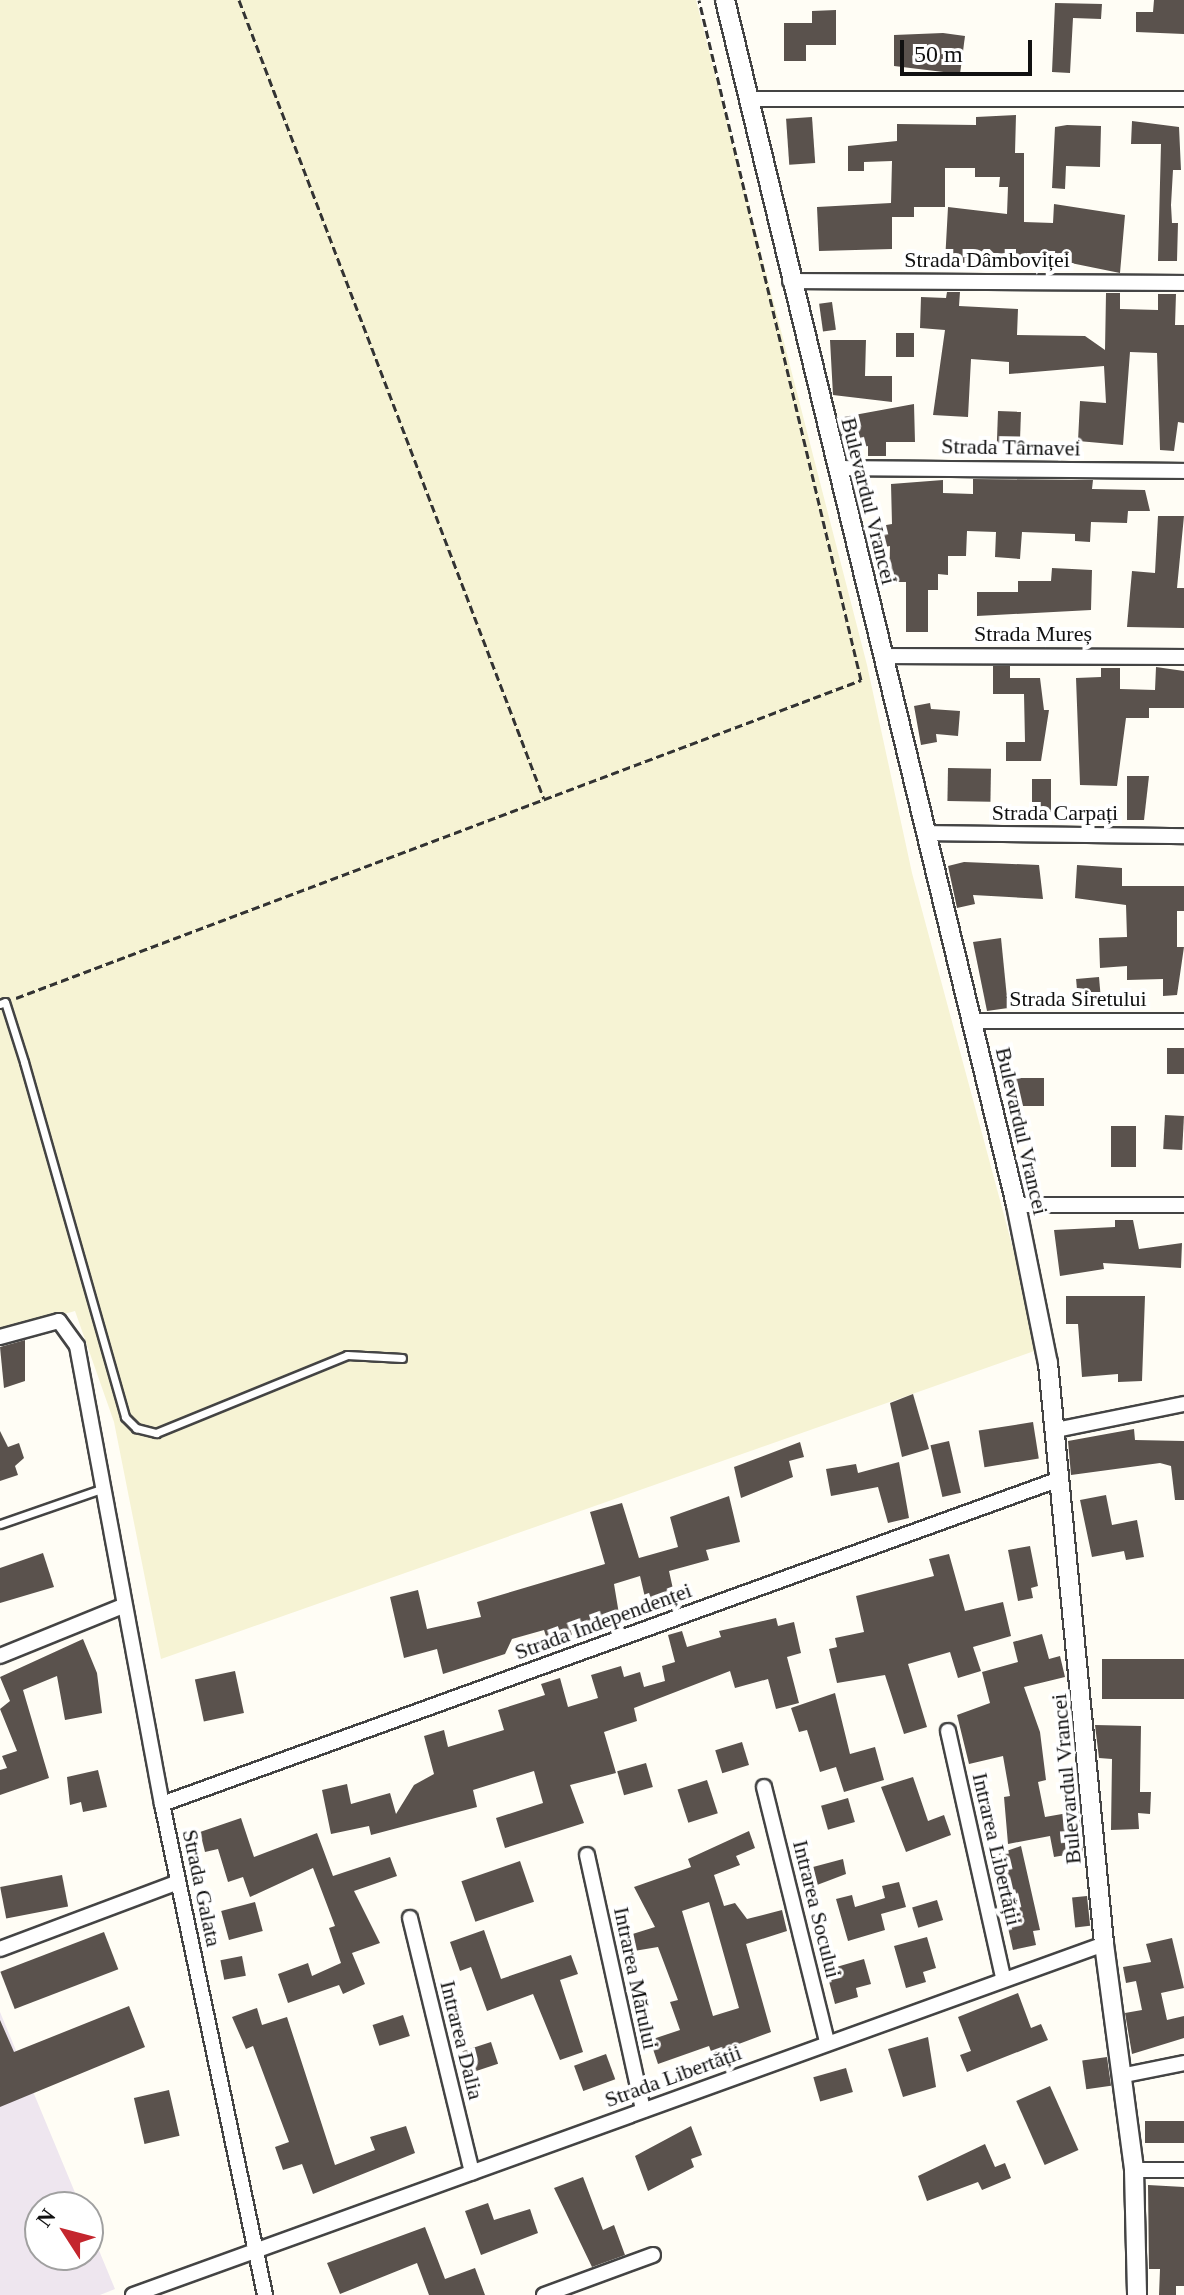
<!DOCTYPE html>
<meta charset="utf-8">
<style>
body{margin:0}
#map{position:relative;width:1184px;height:2295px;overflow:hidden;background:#fffdf5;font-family:Georgia,serif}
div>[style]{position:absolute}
.industrial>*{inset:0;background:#eee6ef}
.farmland>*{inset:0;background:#f6f3d4}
.building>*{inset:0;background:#5a524d;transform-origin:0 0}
.path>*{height:3px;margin-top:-1.5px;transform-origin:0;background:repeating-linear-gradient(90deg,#333 0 8px,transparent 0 12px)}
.roads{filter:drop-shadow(2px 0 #444) drop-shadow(-2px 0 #444) drop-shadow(0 2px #444) drop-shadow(0 -2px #444)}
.service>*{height:7px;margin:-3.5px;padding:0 3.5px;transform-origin:3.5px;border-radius:3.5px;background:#fff}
.minor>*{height:14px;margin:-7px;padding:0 7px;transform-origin:7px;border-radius:7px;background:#fff}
.tertiary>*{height:18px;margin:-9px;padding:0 9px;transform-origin:9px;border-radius:9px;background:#fff}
span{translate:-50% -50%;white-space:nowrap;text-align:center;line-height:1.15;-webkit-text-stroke:8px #fff;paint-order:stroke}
.street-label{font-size:22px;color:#111}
.north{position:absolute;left:24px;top:2191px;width:80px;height:80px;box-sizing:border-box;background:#fff;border:2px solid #a0a0a0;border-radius:50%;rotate:306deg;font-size:22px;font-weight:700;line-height:32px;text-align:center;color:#111}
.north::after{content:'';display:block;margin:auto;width:28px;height:36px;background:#c4262e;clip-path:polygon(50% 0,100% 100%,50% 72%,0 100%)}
.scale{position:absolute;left:900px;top:40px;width:132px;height:36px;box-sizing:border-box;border:4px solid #111;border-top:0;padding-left:10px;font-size:24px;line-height:28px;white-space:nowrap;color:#111;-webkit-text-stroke:6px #fff;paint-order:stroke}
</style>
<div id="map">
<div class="industrial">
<div style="clip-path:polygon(0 2012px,81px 2207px,40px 2207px,40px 2255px,88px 2255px,88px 2224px,115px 2289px,100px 2295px,0 2295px)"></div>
</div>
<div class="farmland">
<div style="clip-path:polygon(0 0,696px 0,867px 665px,912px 873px,1040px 1349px,161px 1659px,114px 1422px,75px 1311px,0 1332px)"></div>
</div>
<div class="building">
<div style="clip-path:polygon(1154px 0,1184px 0,1184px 34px,1136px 32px,1136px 12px,1153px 12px)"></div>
<div style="clip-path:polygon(1055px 3px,1102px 4px,1101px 19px,1073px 18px,1070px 73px,1052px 72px)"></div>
<div style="clip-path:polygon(836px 10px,836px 45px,806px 45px,806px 61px,784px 61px,784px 23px,812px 23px,812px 11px)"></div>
<div style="clip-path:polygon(943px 33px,965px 36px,960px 74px,894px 66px,894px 35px)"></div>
<div style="clip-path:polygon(1016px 115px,1015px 153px,1024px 153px,1024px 222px,1053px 223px,1054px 204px,1125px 215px,1120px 273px,1051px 259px,1023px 258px,1022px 267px,992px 269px,945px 262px,948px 207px,1007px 214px,1008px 187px,999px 187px,1000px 177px,975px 177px,975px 168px,945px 168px,945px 207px,914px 207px,914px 217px,892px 217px,892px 249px,819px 251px,817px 207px,891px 203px,892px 161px,864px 162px,864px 171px,848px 171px,848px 146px,897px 141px,897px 124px,976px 125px,976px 117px)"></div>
<div style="left:812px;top:117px;width:46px;height:26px;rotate:86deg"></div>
<div style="clip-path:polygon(1132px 121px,1179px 127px,1181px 170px,1173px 170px,1171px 205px,1172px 223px,1178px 223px,1177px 261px,1158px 261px,1161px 144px,1131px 144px)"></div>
<div style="clip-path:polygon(1067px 125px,1101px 126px,1100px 167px,1066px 166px,1065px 189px,1052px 188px,1055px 127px)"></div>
<div style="clip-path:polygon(947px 292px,960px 292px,959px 306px,1018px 309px,1017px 335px,1085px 336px,1105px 350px,1106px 293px,1120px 293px,1120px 309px,1158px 310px,1158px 294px,1176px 294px,1175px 325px,1184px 325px,1184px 423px,1178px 422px,1174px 451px,1160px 450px,1157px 353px,1130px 352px,1123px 445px,1078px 441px,1080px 401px,1106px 403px,1104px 366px,1009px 374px,1009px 362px,971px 359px,968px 417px,933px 415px,945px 330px,920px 328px,921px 297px,946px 298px)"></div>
<div style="left:832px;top:302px;width:28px;height:13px;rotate:82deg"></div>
<div style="left:896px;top:333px;width:18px;height:24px"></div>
<div style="clip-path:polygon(830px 340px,866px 340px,865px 376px,892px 376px,892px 402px,833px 395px)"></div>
<div style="clip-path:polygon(914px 404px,915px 442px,886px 442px,886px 456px,868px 456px,868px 446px,846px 451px,838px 418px)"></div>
<div style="left:998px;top:411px;width:23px;height:33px;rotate:2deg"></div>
<div style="clip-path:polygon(973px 479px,1093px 480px,1092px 489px,1145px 490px,1150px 511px,1128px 511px,1127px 523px,1091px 522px,1090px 542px,1075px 541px,1075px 534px,1022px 532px,1020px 559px,995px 557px,996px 532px,967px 531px,966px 556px,948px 556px,948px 575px,938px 574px,938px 590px,928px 590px,928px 632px,906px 632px,906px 582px,889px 582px,890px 546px,873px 549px,869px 528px,892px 524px,891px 484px,943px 480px,943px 493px,973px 494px)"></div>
<div style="clip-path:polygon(1158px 516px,1184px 516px,1177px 588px,1184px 588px,1184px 628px,1127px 627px,1132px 571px,1155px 573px)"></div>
<div style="clip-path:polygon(1052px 568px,1092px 570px,1091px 610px,977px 616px,977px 592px,1018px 592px,1018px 581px,1051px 581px)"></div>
<div style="clip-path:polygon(993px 666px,1010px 666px,1010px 678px,1040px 678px,1044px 710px,1049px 710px,1041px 761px,1006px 761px,1006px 742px,1025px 742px,1024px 694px,993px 694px)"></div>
<div style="clip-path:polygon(1156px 667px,1184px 671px,1184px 708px,1149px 708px,1149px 718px,1126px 718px,1117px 786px,1080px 785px,1076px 678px,1101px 677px,1101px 668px,1120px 668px,1120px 689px,1155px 690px)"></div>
<div style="clip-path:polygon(930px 703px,931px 709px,960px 711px,958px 736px,936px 734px,937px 742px,921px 745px,914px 706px)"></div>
<div style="left:948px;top:768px;width:43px;height:33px;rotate:1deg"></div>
<div style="clip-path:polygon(1127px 776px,1149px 776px,1144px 820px,1127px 820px)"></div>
<div style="left:1032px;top:779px;width:19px;height:33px"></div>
<div style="clip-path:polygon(964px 862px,1039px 865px,1043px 899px,973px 895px,975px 904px,957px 908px,948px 866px)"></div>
<div style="clip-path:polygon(1077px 865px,1122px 868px,1122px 886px,1184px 886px,1184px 911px,1177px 911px,1177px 947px,1184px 947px,1177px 995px,1163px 996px,1163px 979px,1127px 980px,1127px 966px,1100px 968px,1099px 938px,1127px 937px,1126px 905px,1075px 898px)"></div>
<div style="clip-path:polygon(1001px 938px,1008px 1008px,987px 1011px,973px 942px)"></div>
<div style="left:1099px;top:977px;width:22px;height:23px;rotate:85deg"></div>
<div style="left:1167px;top:1048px;width:17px;height:26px"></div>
<div style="clip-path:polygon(1008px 1078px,1044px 1078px,1044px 1106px,1015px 1106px)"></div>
<div style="left:1165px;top:1115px;width:19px;height:34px;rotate:3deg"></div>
<div style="left:1111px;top:1126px;width:25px;height:41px"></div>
<div style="clip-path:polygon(1115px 1220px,1133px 1220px,1139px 1249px,1182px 1243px,1181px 1268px,1103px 1263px,1104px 1269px,1060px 1276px,1054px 1230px,1115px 1227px)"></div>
<div style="clip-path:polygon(1066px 1296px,1145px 1296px,1142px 1381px,1118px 1382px,1118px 1374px,1082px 1377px,1078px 1324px,1066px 1324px)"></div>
<div style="clip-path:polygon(25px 1340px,25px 1381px,4px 1388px,0 1347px)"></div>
<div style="clip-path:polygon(913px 1394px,929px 1449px,902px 1457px,890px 1403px)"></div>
<div style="left:1033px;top:1422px;width:37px;height:55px;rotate:81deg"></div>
<div style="clip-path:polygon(1134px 1429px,1135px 1440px,1184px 1441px,1184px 1500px,1175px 1500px,1171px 1466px,1160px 1463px,1071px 1475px,1068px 1441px)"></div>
<div style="clip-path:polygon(0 1431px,8px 1447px,19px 1443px,24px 1458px,15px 1466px,18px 1475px,0 1481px)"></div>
<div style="left:949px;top:1441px;width:53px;height:19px;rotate:77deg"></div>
<div style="clip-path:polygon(800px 1442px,804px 1457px,789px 1461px,793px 1477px,741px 1498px,734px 1467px)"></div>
<div style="clip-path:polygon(899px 1462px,909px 1518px,888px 1523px,878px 1487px,831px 1496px,826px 1469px,856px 1464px,858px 1473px)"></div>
<div style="clip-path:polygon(1106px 1495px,1112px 1525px,1137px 1520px,1144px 1557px,1126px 1560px,1124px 1551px,1092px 1557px,1080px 1500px)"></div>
<div style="clip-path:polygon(729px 1496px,740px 1542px,706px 1550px,709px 1560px,669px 1571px,675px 1598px,647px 1606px,640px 1576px,614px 1584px,619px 1614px,570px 1628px,572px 1635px,548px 1642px,544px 1630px,512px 1639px,505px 1654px,443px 1674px,437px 1649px,404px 1658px,390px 1597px,418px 1590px,427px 1629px,481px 1617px,477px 1602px,605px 1564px,590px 1512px,622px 1503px,639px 1558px,678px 1547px,670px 1517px)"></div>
<div style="clip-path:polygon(1030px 1546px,1038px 1586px,1031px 1588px,1033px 1598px,1018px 1601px,1008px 1550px)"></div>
<div style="clip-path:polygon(43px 1553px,54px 1587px,0 1603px,0 1568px)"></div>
<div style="clip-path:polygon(949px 1554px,965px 1611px,1003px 1602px,1011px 1636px,973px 1647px,981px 1671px,958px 1678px,950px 1652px,908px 1664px,927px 1727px,904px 1734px,885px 1675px,837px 1683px,829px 1649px,837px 1647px,835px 1638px,864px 1632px,856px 1596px,934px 1576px,929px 1559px)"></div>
<div style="clip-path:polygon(776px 1618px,778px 1626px,794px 1622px,801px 1653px,787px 1657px,799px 1703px,776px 1709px,768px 1679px,735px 1688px,730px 1671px,634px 1708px,637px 1721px,604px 1732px,616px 1773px,570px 1785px,584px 1823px,505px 1848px,496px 1818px,543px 1803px,534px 1771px,473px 1790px,477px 1807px,371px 1835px,369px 1826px,331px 1834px,322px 1790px,347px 1784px,351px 1804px,390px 1793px,396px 1814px,414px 1785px,434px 1774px,424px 1736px,444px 1730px,448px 1747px,504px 1730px,498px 1710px,545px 1695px,541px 1684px,560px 1678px,568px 1707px,598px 1698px,591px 1675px,621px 1666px,624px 1677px,640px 1672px,644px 1687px,665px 1681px,662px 1666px,675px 1662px,668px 1635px,682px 1631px,687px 1647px,721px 1637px,719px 1631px)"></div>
<div style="clip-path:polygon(1042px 1634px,1049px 1659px,1060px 1656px,1065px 1677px,1024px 1687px,1040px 1732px,1046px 1780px,1038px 1782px,1045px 1817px,1079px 1811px,1083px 1852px,1054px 1857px,1050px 1836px,1008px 1844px,1004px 1797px,1010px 1796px,1003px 1756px,969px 1764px,957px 1715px,990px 1703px,982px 1672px,1018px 1662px,1013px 1642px)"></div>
<div style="clip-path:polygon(83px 1639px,97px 1673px,102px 1713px,65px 1720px,57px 1676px,23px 1690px,49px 1778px,0 1795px,0 1770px,7px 1768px,2px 1756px,17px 1751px,0 1709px,10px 1701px,0 1677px)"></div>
<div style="left:1184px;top:1659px;width:40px;height:82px;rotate:90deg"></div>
<div style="left:235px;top:1671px;width:43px;height:41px;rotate:78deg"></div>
<div style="clip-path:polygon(835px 1693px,850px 1754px,875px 1747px,884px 1780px,844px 1792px,836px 1767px,820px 1772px,807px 1730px,799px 1732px,791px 1708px)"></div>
<div style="clip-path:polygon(1095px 1725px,1141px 1726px,1140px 1792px,1151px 1792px,1150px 1814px,1138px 1813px,1139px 1829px,1111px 1830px,1112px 1759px,1099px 1758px)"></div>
<div style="left:742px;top:1742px;width:24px;height:28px;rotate:73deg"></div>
<div style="left:646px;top:1763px;width:25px;height:30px;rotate:74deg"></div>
<div style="clip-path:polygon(98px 1770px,107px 1807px,83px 1812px,81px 1802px,70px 1805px,67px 1777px)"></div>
<div style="clip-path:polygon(913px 1777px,928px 1821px,944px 1815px,951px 1835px,906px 1852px,881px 1787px)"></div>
<div style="left:707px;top:1780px;width:35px;height:31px;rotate:72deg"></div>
<div style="left:848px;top:1798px;width:25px;height:28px;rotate:74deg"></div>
<div style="clip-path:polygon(241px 1818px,254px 1857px,317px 1833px,333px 1876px,390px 1857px,397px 1876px,354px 1891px,380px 1943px,352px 1953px,365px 1984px,343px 1994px,339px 1985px,288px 2003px,278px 1974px,308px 1963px,312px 1976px,341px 1963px,329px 1928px,335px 1926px,313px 1868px,250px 1897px,243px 1877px,228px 1882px,218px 1849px,205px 1852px,200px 1832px)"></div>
<div style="clip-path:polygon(evenodd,749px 1831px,755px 1848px,736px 1856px,740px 1865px,714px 1875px,724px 1906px,735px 1903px,747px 1919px,782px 1910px,787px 1931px,746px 1944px,771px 2032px,712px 2054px,709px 2046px,658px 2064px,650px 2040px,680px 2030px,670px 2002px,678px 2000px,658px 1947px,628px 1952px,623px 1937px,655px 1927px,634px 1887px,691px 1867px,688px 1859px,749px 1831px,709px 1902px,739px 2008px,713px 2016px,682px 1911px,709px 1902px)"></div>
<div style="clip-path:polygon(1021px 1846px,1040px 1930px,1033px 1931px,1036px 1945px,1013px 1950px,992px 1856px)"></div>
<div style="clip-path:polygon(843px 1859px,846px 1874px,817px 1885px,813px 1867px)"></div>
<div style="left:520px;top:1861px;width:43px;height:62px;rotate:71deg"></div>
<div style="left:62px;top:1875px;width:32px;height:63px;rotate:79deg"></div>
<div style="clip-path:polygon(899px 1882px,906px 1907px,881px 1914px,885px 1930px,848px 1941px,836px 1899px,852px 1895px,855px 1907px,885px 1898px,882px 1886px)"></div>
<div style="left:1087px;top:1896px;width:30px;height:15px;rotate:84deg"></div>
<div style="left:937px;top:1900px;width:21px;height:26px;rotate:73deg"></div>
<div style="left:255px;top:1902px;width:30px;height:35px;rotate:75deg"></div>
<div style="clip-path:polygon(484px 1930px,501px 1979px,571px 1955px,578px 1974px,560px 1980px,583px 2052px,560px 2060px,533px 1994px,487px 2011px,471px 1967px,460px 1971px,450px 1942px)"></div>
<div style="left:104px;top:1932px;width:40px;height:111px;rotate:69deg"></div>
<div style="clip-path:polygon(927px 1937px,936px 1968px,923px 1972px,926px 1982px,906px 1988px,894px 1946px)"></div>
<div style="clip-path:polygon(1172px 1938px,1184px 1988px,1161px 1993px,1167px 2020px,1184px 2016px,1184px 2038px,1132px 2054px,1125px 2013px,1142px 2010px,1136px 1981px,1126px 1983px,1123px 1967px,1151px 1962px,1146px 1944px)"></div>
<div style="left:242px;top:1956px;width:20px;height:22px;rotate:79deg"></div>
<div style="clip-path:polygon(864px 1959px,871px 1984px,856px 1988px,858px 1997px,835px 2004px,826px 1970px)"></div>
<div style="clip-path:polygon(1018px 1993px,1031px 2028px,1041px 2024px,1048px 2040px,967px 2072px,960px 2055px,971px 2051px,958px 2017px)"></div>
<div style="clip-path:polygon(129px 2006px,145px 2047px,0 2107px,0 2020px,14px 2052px)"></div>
<div style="clip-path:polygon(257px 2008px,262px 2025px,287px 2017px,335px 2165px,375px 2150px,370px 2137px,406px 2126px,415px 2153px,313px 2194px,302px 2164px,283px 2170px,275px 2147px,289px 2142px,253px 2046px,246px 2049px,232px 2017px)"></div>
<div style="left:403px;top:2015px;width:22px;height:32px;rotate:72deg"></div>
<div style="clip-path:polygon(928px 2037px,936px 2087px,903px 2097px,888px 2049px)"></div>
<div style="left:491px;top:2042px;width:23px;height:30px;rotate:72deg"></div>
<div style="left:606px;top:2054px;width:27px;height:34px;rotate:70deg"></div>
<div style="left:1107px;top:2057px;width:29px;height:25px;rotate:82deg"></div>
<div style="left:846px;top:2068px;width:25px;height:34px;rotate:74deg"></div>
<div style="left:1050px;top:2086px;width:70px;height:37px;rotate:66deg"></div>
<div style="left:169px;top:2090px;width:47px;height:36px;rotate:77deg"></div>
<div style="left:1184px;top:2121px;width:22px;height:39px;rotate:90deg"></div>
<div style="clip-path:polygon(691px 2126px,702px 2155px,691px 2159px,694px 2167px,648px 2191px,635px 2156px)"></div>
<div style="clip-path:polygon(985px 2144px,995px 2167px,1005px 2163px,1011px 2178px,982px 2190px,978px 2182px,927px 2201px,918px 2176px)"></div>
<div style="clip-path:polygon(583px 2177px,603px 2230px,614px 2225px,625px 2255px,592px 2267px,554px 2188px)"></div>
<div style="clip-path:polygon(1148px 2185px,1184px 2187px,1184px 2286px,1176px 2286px,1176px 2295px,1159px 2295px,1160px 2269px,1149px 2269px)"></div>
<div style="clip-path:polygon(488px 2203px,494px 2220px,530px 2209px,538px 2233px,481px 2255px,465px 2211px)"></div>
<div style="clip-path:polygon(425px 2227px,445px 2279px,475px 2268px,485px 2295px,429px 2295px,417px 2263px,340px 2294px,327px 2263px)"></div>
</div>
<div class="path">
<div style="left:239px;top:0;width:855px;rotate:69.11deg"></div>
<div style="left:16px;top:998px;width:903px;rotate:-20.62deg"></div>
<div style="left:861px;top:680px;width:699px;rotate:-103.4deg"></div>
</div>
<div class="roads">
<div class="service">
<div style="left:0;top:1004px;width:5px;rotate:-22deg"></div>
<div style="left:5px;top:1002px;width:63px;rotate:72.4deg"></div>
<div style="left:24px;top:1062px;width:369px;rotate:74.1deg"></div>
<div style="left:125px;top:1417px;width:16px;rotate:45deg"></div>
<div style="left:136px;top:1428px;width:21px;rotate:14deg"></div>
<div style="left:156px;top:1433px;width:206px;rotate:-22.2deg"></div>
<div style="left:347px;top:1355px;width:55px;rotate:3.1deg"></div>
<div style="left:0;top:1524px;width:110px;rotate:-19.1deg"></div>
</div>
<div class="minor">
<div style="left:748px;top:99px;width:436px"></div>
<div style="left:790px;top:281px;width:394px;rotate:0.3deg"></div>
<div style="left:837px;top:468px;width:347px;rotate:0.5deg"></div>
<div style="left:882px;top:656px;width:302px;rotate:0.2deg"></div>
<div style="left:926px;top:833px;width:258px;rotate:0.7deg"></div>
<div style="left:972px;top:1021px;width:212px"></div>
<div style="left:1016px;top:1205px;width:168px"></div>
<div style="left:0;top:1337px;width:61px;rotate:-15.2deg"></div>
<div style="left:59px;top:1321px;width:31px;rotate:54deg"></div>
<div style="left:77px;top:1346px;width:466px;rotate:79.5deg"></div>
<div style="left:162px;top:1804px;width:502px;rotate:78.15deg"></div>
<div style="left:1056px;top:1430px;width:131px;rotate:-11.5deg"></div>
<div style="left:0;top:1656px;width:133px;rotate:-22.1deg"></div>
<div style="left:948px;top:1731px;width:252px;rotate:77.4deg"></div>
<div style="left:764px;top:1787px;width:263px;rotate:76.1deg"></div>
<div style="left:162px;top:1804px;width:955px;rotate:-19.9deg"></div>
<div style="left:587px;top:1855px;width:261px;rotate:77.6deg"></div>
<div style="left:410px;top:1918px;width:262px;rotate:76.3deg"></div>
<div style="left:0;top:1949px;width:190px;rotate:-20.6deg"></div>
<div style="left:1125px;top:2075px;width:60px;rotate:-11.5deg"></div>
<div style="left:1134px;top:2170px;width:50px"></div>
<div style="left:133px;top:2295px;width:1032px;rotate:-19.87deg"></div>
<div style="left:544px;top:2295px;width:116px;rotate:-20.2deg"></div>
</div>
<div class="tertiary">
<div style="left:725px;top:0;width:1240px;rotate:76.42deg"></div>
<div style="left:1016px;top:1205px;width:161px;rotate:78.6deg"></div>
<div style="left:1048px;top:1363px;width:584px;rotate:84.49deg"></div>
<div style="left:1104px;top:1944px;width:228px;rotate:82.4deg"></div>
<div style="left:1134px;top:2170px;width:125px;rotate:88.6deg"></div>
</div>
</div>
<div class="street-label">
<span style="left:987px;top:260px">Strada Dâmboviței</span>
<span style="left:1011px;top:447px;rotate:1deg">Strada Târnavei</span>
<span style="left:869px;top:501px;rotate:76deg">Bulevardul Vrancei</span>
<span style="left:1033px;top:634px">Strada Mureș</span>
<span style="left:1055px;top:813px">Strada Carpați</span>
<span style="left:1078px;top:999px">Strada Siretului</span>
<span style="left:1022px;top:1131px;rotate:77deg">Bulevardul Vrancei</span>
<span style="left:603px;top:1621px;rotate:-20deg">Strada Independenței</span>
<span style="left:1066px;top:1779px;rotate:-95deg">Bulevardul Vrancei</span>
<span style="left:997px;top:1849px;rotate:77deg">Intrarea Libertății</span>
<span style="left:202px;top:1888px;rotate:78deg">Strada Galata</span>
<span style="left:817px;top:1909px;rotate:76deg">Intrarea Socului</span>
<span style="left:636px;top:1978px;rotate:78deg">Intrarea Mărului</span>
<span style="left:462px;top:2040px;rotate:76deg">Intrarea Dalia</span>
<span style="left:673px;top:2076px;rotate:-20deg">Strada Libertății</span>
</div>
<div class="north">N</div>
<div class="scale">50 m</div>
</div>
